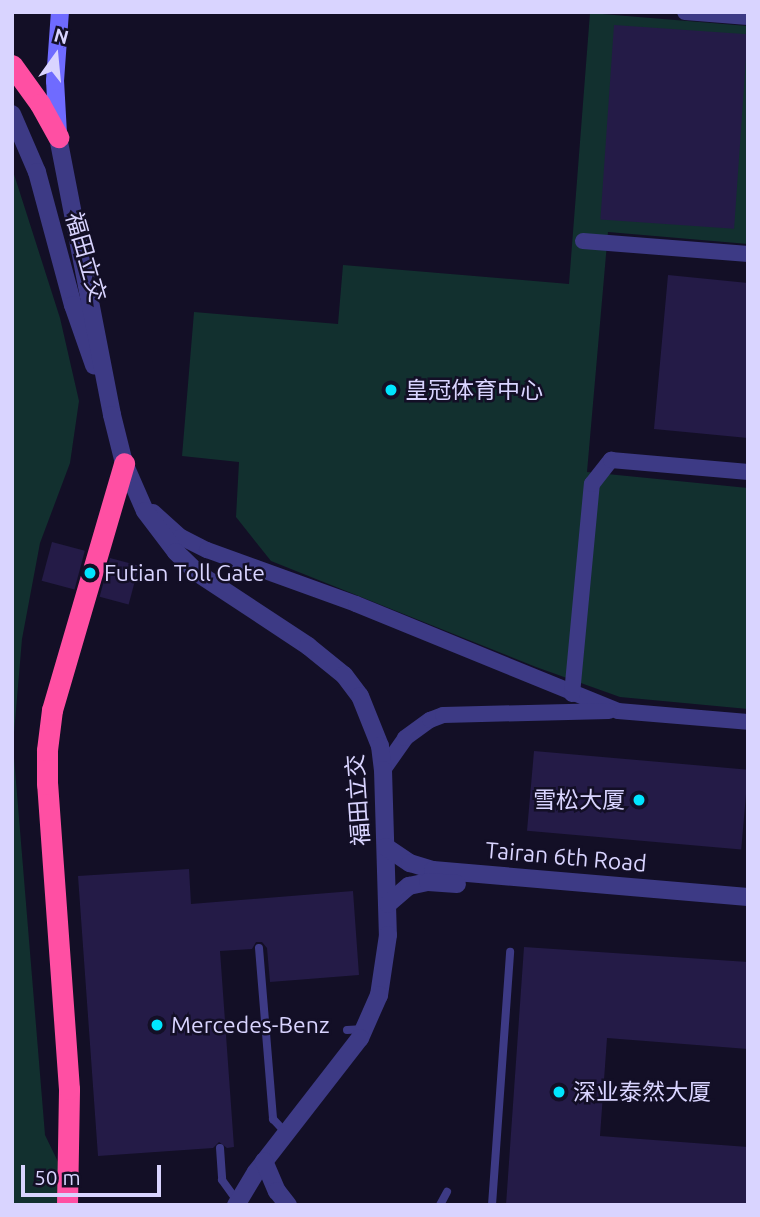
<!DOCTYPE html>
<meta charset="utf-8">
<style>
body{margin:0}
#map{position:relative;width:760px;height:1217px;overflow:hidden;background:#130f26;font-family:Ubuntu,"Noto Sans SC",sans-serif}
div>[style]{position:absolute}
.green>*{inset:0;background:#12302f}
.building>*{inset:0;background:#241b47;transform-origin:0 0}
.service>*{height:8px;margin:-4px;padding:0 4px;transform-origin:4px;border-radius:4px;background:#3d3a85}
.minor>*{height:16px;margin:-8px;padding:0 8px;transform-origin:8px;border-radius:8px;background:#3d3a85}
.tertiary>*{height:18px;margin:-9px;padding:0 9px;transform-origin:9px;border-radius:9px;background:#3d3a85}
.secondary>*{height:18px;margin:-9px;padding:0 9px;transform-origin:9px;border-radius:9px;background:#6f6bff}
.motorway>*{height:21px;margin:-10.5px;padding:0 10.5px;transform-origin:10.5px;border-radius:10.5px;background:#ff4fa3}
.dots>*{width:19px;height:19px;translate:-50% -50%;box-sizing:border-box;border:4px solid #130f26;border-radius:50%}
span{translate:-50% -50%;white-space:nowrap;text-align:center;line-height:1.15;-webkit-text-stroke:5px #130f26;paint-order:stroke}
.street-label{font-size:23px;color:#d9d4ff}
.poi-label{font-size:23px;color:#d9d4ff}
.left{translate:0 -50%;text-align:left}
.right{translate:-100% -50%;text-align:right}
.frame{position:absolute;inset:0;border:14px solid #d9d4ff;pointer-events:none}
.north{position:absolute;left:21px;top:21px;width:70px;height:70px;-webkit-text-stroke:5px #130f26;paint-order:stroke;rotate:15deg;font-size:19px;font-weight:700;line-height:28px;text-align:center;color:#d9d4ff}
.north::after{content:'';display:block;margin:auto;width:24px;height:32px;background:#d9d4ff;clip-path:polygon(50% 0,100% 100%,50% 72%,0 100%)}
.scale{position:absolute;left:21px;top:1165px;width:140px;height:32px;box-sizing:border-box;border:4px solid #d9d4ff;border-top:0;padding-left:9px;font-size:21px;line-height:24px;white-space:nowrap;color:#d9d4ff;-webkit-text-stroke:5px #130f26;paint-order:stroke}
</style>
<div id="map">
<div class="green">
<i style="clip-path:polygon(590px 13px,748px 26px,748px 244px,608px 232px,587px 472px,748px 488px,748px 709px,620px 697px,536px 667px,271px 561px,236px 517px,239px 462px,182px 456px,194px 312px,338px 324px,343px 265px,569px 284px)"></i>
<i style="clip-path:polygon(12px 168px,60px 318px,79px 401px,70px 463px,40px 543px,22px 639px,13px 745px,45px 1135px,79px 1205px,12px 1205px)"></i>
</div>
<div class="building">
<i style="left:614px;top:25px;width:134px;height:195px;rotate:4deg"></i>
<i style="clip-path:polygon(668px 275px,748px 283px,748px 438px,654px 429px)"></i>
<i style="left:52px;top:542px;width:34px;height:40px;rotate:15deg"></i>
<i style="left:110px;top:558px;width:30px;height:40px;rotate:15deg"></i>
<i style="left:534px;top:751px;width:215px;height:80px;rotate:5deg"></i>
<i style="clip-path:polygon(189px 869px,191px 904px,353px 891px,359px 975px,270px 982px,267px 948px,262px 942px,256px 942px,252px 949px,220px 951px,234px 1147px,227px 1148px,219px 1142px,213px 1148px,98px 1156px,78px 876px)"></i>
<i style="clip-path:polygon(524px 947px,748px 962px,748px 1049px,607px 1038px,600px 1136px,748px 1147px,748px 1205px,506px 1205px)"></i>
</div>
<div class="service">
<i style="left:259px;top:948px;width:172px;rotate:85.3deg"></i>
<i style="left:273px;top:1119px;width:19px;rotate:47deg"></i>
<i style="left:347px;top:1030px;width:17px;rotate:-3deg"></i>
<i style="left:220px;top:1148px;width:32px;rotate:86deg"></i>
<i style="left:222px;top:1180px;width:27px;rotate:54deg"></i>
<i style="left:440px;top:1205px;width:15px;rotate:-62deg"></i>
<i style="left:492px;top:1205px;width:254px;rotate:-85.9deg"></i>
</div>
<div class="minor">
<i style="left:685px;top:12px;width:63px;rotate:4.5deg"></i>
<i style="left:583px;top:241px;width:166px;rotate:4.5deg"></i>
<i style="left:153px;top:512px;width:38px;rotate:42deg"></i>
<i style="left:181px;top:537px;width:29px;rotate:27deg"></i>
<i style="left:207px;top:550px;width:158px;rotate:19.9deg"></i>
<i style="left:356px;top:604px;width:283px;rotate:22.2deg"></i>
<i style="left:618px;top:711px;width:130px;rotate:4.8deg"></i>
<i style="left:572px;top:694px;width:211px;rotate:-84.6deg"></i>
<i style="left:592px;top:484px;width:31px;rotate:-52deg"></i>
<i style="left:611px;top:460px;width:138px;rotate:5deg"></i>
<i style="left:383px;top:770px;width:39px;rotate:-55deg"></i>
<i style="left:405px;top:738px;width:31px;rotate:-36deg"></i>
<i style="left:430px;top:720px;width:14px;rotate:-21deg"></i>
<i style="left:443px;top:715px;width:166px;rotate:-1.4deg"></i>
</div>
<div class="tertiary">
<i style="left:12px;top:114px;width:63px;rotate:66.7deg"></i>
<i style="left:37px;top:172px;width:138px;rotate:74.9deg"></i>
<i style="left:73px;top:305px;width:64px;rotate:70.7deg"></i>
<i style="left:58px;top:137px;width:283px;rotate:79deg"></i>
<i style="left:112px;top:415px;width:49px;rotate:76deg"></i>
<i style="left:124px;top:463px;width:52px;rotate:66.4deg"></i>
<i style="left:145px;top:511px;width:51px;rotate:52.9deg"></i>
<i style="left:176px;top:552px;width:32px;rotate:44deg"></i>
<i style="left:199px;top:574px;width:131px;rotate:33.4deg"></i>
<i style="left:308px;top:646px;width:46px;rotate:38.9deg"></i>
<i style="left:344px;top:675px;width:26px;rotate:53deg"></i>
<i style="left:360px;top:696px;width:54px;rotate:68.2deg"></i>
<i style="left:380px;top:746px;width:24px;rotate:83deg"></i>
<i style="left:383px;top:770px;width:165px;rotate:88.3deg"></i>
<i style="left:388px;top:935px;width:61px;rotate:98.5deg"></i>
<i style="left:379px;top:995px;width:47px;rotate:113.8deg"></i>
<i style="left:360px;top:1038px;width:170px;rotate:127.8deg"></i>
<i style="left:256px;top:1172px;width:39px;rotate:121deg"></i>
<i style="left:386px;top:847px;width:29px;rotate:34deg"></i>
<i style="left:410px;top:863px;width:24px;rotate:17deg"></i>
<i style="left:433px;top:870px;width:316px;rotate:4.9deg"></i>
<i style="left:388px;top:904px;width:28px;rotate:-41deg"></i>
<i style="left:409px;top:886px;width:19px;rotate:-12deg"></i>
<i style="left:428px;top:882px;width:29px;rotate:4deg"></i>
<i style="left:264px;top:1161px;width:33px;rotate:67deg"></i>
<i style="left:277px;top:1191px;width:18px;rotate:52deg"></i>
</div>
<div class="secondary">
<i style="left:58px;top:134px;width:53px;rotate:-93.2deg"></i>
<i style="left:55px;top:81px;width:69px;rotate:-85.9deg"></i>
</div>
<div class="motorway">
<i style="left:12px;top:65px;width:48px;rotate:54.3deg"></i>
<i style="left:40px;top:104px;width:38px;rotate:61deg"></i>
<i style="left:67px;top:1205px;width:116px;rotate:-89deg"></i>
<i style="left:69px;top:1089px;width:306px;rotate:-94.1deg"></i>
<i style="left:47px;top:784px;width:34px;rotate:-90deg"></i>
<i style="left:47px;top:750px;width:40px;rotate:-82.9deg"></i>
<i style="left:52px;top:710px;width:257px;rotate:-73.7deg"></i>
</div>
<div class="dots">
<i style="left:391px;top:390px;background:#00e5ff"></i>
<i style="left:90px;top:573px;background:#00e5ff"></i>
<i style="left:639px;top:800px;background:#00e5ff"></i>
<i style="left:157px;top:1025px;background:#00e5ff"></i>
<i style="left:559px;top:1092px;background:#00e5ff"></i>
</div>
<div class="street-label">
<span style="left:86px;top:257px;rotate:74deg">福田立交</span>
<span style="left:358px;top:800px;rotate:-94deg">福田立交</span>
<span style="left:566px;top:857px;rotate:5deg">Tairan 6th Road</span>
</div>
<div class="poi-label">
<span class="left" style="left:405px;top:390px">皇冠体育中心</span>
<span class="left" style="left:104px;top:573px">Futian Toll Gate</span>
<span class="right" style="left:625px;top:800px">雪松大厦</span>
<span class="left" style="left:171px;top:1025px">Mercedes-Benz</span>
<span class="left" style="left:573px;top:1092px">深业泰然大厦</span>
</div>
<div class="frame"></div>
<div class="north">N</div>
<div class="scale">50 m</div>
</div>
